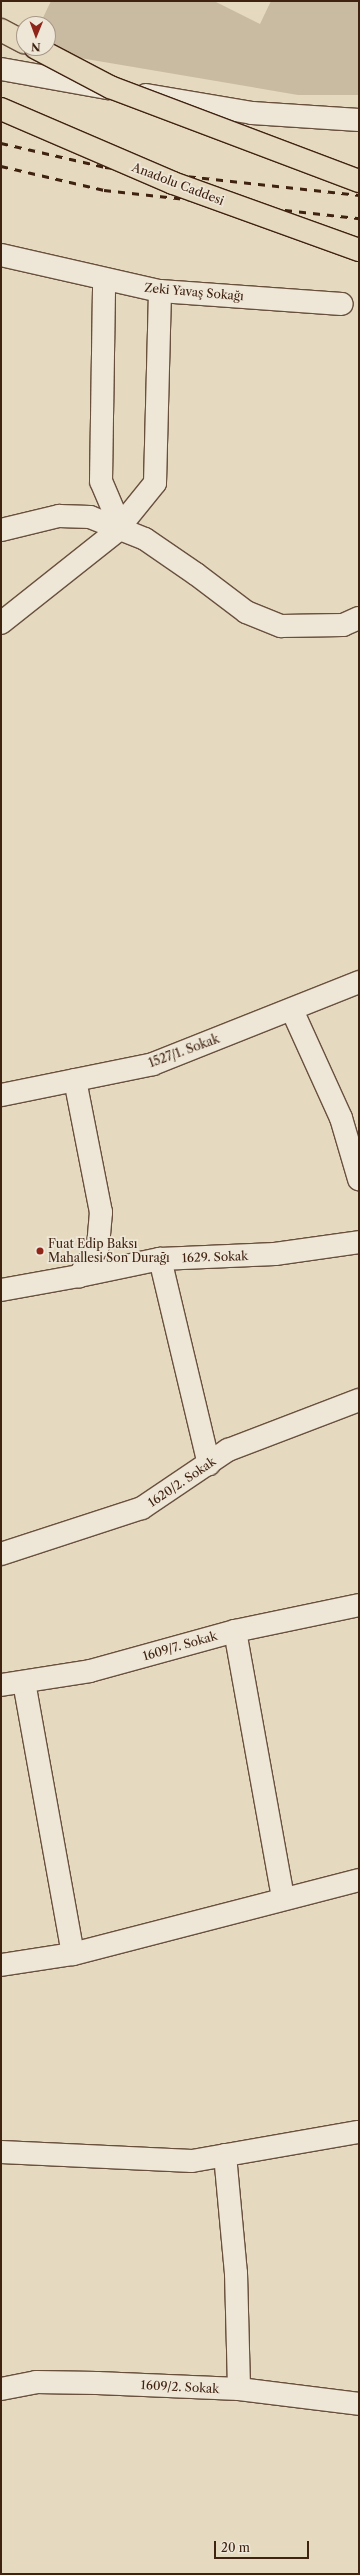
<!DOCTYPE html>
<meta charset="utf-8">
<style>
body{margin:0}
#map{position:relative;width:360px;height:2575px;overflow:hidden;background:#e5d9c0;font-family:"Libre Caslon Text",serif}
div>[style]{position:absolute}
.green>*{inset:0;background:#c9baa2}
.roads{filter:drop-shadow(1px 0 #69503d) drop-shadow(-1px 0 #69503d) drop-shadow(0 1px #69503d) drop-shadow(0 -1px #69503d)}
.street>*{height:22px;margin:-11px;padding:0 11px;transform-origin:11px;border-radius:11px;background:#eee6d6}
.secondary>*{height:22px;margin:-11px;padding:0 11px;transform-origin:11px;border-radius:11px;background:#eee6d6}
.highway>*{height:22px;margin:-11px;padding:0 11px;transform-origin:11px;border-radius:11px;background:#e5d9c0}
.rail>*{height:3px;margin-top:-1.5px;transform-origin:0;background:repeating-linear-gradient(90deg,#402211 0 7px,transparent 0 14px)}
.bridges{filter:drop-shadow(1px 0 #402211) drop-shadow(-1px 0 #402211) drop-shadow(0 1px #402211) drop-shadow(0 -1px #402211)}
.highway-bridge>*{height:22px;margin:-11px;padding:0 11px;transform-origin:11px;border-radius:11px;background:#e5d9c0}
.dots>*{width:11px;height:11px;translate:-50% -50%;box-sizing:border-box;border:2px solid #eee6d6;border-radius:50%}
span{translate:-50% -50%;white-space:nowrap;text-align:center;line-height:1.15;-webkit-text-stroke:3.5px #eee6d6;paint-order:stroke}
.street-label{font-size:12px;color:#402211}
.poi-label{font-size:12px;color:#402211}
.left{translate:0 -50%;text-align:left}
.frame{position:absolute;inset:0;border:2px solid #402211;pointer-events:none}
.north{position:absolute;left:16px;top:16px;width:40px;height:40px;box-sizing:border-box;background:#eee6d6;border:1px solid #a89887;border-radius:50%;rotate:181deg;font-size:11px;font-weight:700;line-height:16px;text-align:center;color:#402211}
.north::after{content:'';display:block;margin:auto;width:14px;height:18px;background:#8f2418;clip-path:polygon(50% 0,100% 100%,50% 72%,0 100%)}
.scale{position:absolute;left:214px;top:2541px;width:95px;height:18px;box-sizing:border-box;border:2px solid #402211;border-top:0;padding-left:5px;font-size:12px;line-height:14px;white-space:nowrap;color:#402211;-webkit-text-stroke:3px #eee6d6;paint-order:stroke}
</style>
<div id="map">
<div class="green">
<i style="clip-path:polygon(51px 1px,214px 1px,260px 24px,271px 1px,359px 1px,359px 95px,298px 95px,27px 49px,48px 48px,48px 24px,40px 24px)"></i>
</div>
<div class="roads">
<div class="street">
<i style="left:121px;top:525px;width:54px;rotate:-51deg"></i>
<i style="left:155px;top:483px;width:192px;rotate:-88.5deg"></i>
<i style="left:1px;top:623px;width:153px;rotate:-38.4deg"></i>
<i style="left:121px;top:528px;width:51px;rotate:-113.1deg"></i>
<i style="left:101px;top:481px;width:201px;rotate:-89.1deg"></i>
<i style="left:292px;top:1010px;width:119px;rotate:65.6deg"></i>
<i style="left:341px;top:1118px;width:64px;rotate:73.6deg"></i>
<i style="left:75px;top:1080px;width:135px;rotate:78.9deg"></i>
<i style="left:101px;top:1212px;width:34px;rotate:95deg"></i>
<i style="left:98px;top:1246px;width:36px;rotate:122deg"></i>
<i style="left:1px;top:1095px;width:155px;rotate:-11.5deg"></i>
<i style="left:153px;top:1064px;width:222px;rotate:-21.7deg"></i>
<i style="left:160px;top:1259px;width:211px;rotate:76.6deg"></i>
<i style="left:79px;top:1276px;width:83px;rotate:-11.9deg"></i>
<i style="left:160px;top:1259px;width:115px;rotate:-2.5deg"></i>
<i style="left:275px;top:1254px;width:85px;rotate:-8.1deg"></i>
<i style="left:235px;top:1631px;width:272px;rotate:79.8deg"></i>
<i style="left:24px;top:1682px;width:276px;rotate:79.8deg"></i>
<i style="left:1px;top:1685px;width:90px;rotate:-8.9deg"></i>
<i style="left:90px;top:1671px;width:150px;rotate:-15.4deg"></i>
<i style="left:235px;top:1631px;width:127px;rotate:-11.8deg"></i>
<i style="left:1px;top:2152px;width:191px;rotate:2.7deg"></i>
<i style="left:192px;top:2161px;width:169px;rotate:-9.9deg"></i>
<i style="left:225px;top:2155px;width:119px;rotate:84.7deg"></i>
<i style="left:236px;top:2273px;width:116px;rotate:88.5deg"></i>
<i style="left:1px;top:2389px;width:36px;rotate:-11deg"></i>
<i style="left:36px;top:2382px;width:61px;rotate:0.9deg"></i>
<i style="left:97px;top:2383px;width:142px;rotate:2.4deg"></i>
<i style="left:239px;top:2389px;width:121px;rotate:7.1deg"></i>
</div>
<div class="secondary">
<i style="left:1px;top:69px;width:109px;rotate:10.1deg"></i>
<i style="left:146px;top:95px;width:108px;rotate:9.6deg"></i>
<i style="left:252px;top:113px;width:107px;rotate:3.7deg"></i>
<i style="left:1px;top:255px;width:163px;rotate:12.8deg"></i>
<i style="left:160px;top:291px;width:182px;rotate:4.1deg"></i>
<i style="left:1px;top:530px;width:60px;rotate:-13.6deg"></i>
<i style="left:59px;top:516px;width:31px;rotate:2deg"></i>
<i style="left:90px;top:517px;width:59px;rotate:21.8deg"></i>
<i style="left:145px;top:539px;width:62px;rotate:34.5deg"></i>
<i style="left:196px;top:574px;width:63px;rotate:37.2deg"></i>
<i style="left:246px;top:612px;width:38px;rotate:22deg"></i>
<i style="left:281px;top:626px;width:62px;rotate:-0.9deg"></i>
<i style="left:343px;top:625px;width:17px;rotate:-24deg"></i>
<i style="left:1px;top:1290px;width:79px;rotate:-10.2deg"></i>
<i style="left:1px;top:1554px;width:148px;rotate:-18.1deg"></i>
<i style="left:142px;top:1508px;width:104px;rotate:-34deg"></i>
<i style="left:228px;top:1450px;width:140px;rotate:-20.9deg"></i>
<i style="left:1px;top:1965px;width:73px;rotate:-8.7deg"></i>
<i style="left:73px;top:1954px;width:295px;rotate:-14.5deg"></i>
</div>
<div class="highway">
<i style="left:1px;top:30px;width:26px;rotate:28deg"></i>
</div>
</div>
<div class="rail">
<i style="left:1px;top:143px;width:107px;rotate:13deg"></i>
<i style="left:105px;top:167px;width:256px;rotate:6.3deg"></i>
<i style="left:1px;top:166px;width:106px;rotate:13.1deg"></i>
<i style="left:104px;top:190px;width:257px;rotate:6.3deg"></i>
</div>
<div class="bridges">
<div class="highway-bridge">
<i style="left:36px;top:48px;width:84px;rotate:27.8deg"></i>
<i style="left:110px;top:87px;width:266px;rotate:20.7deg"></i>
<i style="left:1px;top:109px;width:187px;rotate:23.3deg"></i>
<i style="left:173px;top:183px;width:198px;rotate:19.8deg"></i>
</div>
</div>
<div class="dots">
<i style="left:40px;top:1251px;background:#8f2418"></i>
</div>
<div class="street-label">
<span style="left:178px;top:184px;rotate:21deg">Anadolu Caddesi</span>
<span style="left:194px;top:292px;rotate:5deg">Zeki Yavaş Sokağı</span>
<span style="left:184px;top:1051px;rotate:-20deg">1527/1. Sokak</span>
<span style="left:215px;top:1257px;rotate:-2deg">1629. Sokak</span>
<span style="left:182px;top:1482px;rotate:-34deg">1620/2. Sokak</span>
<span style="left:180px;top:1646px;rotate:-16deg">1609/7. Sokak</span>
<span style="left:180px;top:2387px;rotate:3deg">1609/2. Sokak</span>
</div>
<div class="poi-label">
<span class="left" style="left:48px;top:1251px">Fuat Edip Baksı<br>Mahallesi Son Durağı</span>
</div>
<div class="frame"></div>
<div class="north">N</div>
<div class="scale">20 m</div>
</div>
